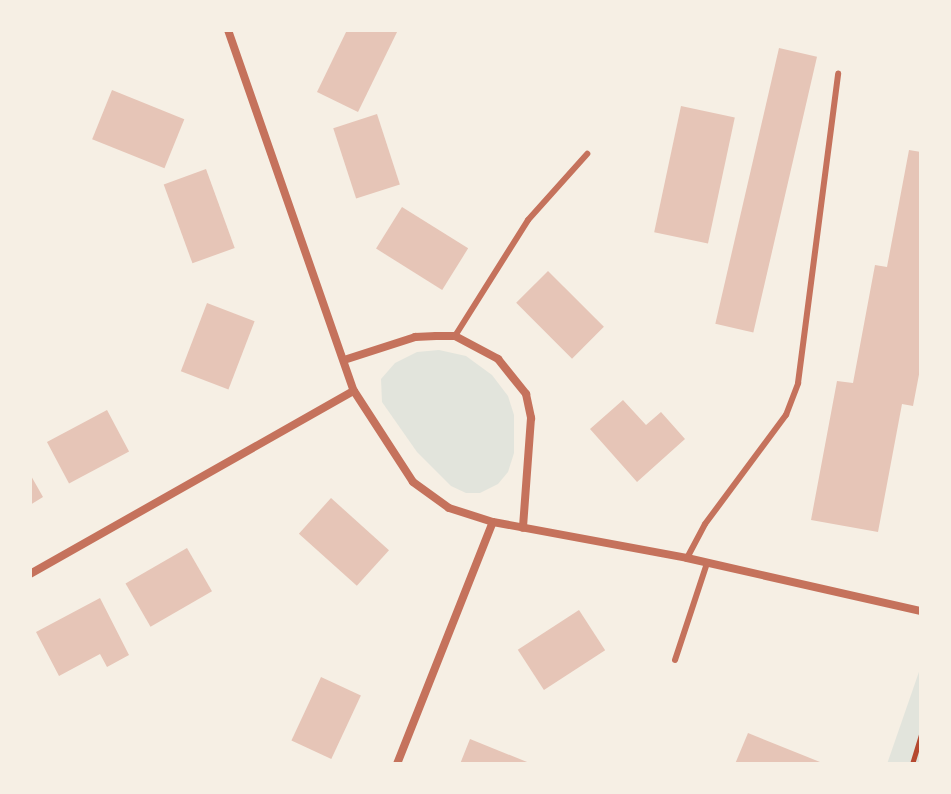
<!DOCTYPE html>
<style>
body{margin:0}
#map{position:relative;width:951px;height:794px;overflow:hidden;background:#f6efe4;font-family:Jost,sans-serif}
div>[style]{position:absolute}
.green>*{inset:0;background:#e2e4dc}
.building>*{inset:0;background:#e6c5b7;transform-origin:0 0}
.path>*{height:5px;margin:-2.5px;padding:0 2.5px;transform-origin:2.5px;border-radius:2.5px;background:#b5482f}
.service>*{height:6px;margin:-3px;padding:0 3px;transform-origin:3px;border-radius:3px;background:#c5725c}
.minor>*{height:8px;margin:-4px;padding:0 4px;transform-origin:4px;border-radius:4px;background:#c5725c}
span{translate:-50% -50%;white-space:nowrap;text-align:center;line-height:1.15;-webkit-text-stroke:6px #f6efe4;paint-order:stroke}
.frame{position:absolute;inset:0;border:32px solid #f6efe4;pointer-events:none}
</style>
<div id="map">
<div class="green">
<i style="clip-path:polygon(439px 350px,466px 356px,492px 375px,508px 396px,514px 415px,514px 453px,508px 472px,498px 484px,480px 493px,466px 493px,451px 486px,417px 452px,382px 402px,381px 379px,395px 363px,417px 352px)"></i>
<i style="clip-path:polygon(921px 666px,921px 764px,887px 764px)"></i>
</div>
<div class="building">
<i style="clip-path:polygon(347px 30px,398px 30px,358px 112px,317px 92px)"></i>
<i style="left:779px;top:48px;width:39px;height:283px;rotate:13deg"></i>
<i style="left:112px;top:90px;width:78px;height:53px;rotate:22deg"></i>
<i style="left:681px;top:106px;width:55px;height:129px;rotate:12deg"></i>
<i style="left:377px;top:114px;width:74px;height:46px;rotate:72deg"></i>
<i style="clip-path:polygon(909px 150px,921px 152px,921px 364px,913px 406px,902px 404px,878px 532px,811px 520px,837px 381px,853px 383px,875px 265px,887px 267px)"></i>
<i style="left:206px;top:169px;width:84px;height:45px;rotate:70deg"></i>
<i style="left:402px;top:207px;width:78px;height:49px;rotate:32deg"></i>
<i style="left:548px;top:271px;width:79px;height:45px;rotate:45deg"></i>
<i style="left:207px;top:303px;width:51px;height:73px;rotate:21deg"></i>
<i style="clip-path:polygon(623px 400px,646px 425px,661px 412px,685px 439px,637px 482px,590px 429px)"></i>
<i style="left:107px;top:410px;width:47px;height:68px;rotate:62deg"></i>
<i style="clip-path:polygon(30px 474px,43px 497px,30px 505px)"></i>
<i style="left:331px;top:498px;width:78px;height:48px;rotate:42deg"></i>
<i style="left:187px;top:548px;width:50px;height:71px;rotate:60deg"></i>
<i style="clip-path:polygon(100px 598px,129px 655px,107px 667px,100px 654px,59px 676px,36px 632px)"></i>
<i style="left:579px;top:610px;width:48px;height:73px;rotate:57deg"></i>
<i style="left:321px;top:677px;width:44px;height:70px;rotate:25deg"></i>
<i style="clip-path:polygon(748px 733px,825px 764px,735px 764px)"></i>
<i style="clip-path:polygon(470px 739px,532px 764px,460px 764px)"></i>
</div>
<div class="path">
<i style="left:912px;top:764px;width:31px;rotate:-73deg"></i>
</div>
<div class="service">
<i style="left:455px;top:336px;width:137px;rotate:-57.8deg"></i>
<i style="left:528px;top:220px;width:89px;rotate:-48.2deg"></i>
<i style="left:687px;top:558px;width:38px;rotate:-62deg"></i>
<i style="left:705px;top:524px;width:136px;rotate:-53.4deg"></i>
<i style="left:786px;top:415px;width:34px;rotate:-69deg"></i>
<i style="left:798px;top:383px;width:312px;rotate:-82.6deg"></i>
<i style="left:675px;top:660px;width:102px;rotate:-71.7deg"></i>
</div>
<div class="minor">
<i style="left:228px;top:30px;width:382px;rotate:70.8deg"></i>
<i style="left:354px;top:391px;width:108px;rotate:57deg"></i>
<i style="left:413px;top:482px;width:44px;rotate:35.8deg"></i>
<i style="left:449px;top:508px;width:46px;rotate:17.7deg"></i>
<i style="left:493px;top:522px;width:197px;rotate:10.5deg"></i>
<i style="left:687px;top:558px;width:240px;rotate:12.8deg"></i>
<i style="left:344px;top:360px;width:75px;rotate:-17.9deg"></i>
<i style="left:415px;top:337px;width:21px;rotate:-3deg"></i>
<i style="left:436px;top:336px;width:19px"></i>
<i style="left:455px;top:336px;width:49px;rotate:28.1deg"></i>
<i style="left:498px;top:359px;width:45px;rotate:51.3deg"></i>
<i style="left:526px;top:394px;width:25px;rotate:78deg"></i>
<i style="left:531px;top:418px;width:110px;rotate:94.2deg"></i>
<i style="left:30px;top:574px;width:372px;rotate:-29.5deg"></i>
<i style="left:397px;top:764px;width:260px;rotate:-68.4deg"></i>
</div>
<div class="frame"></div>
</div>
